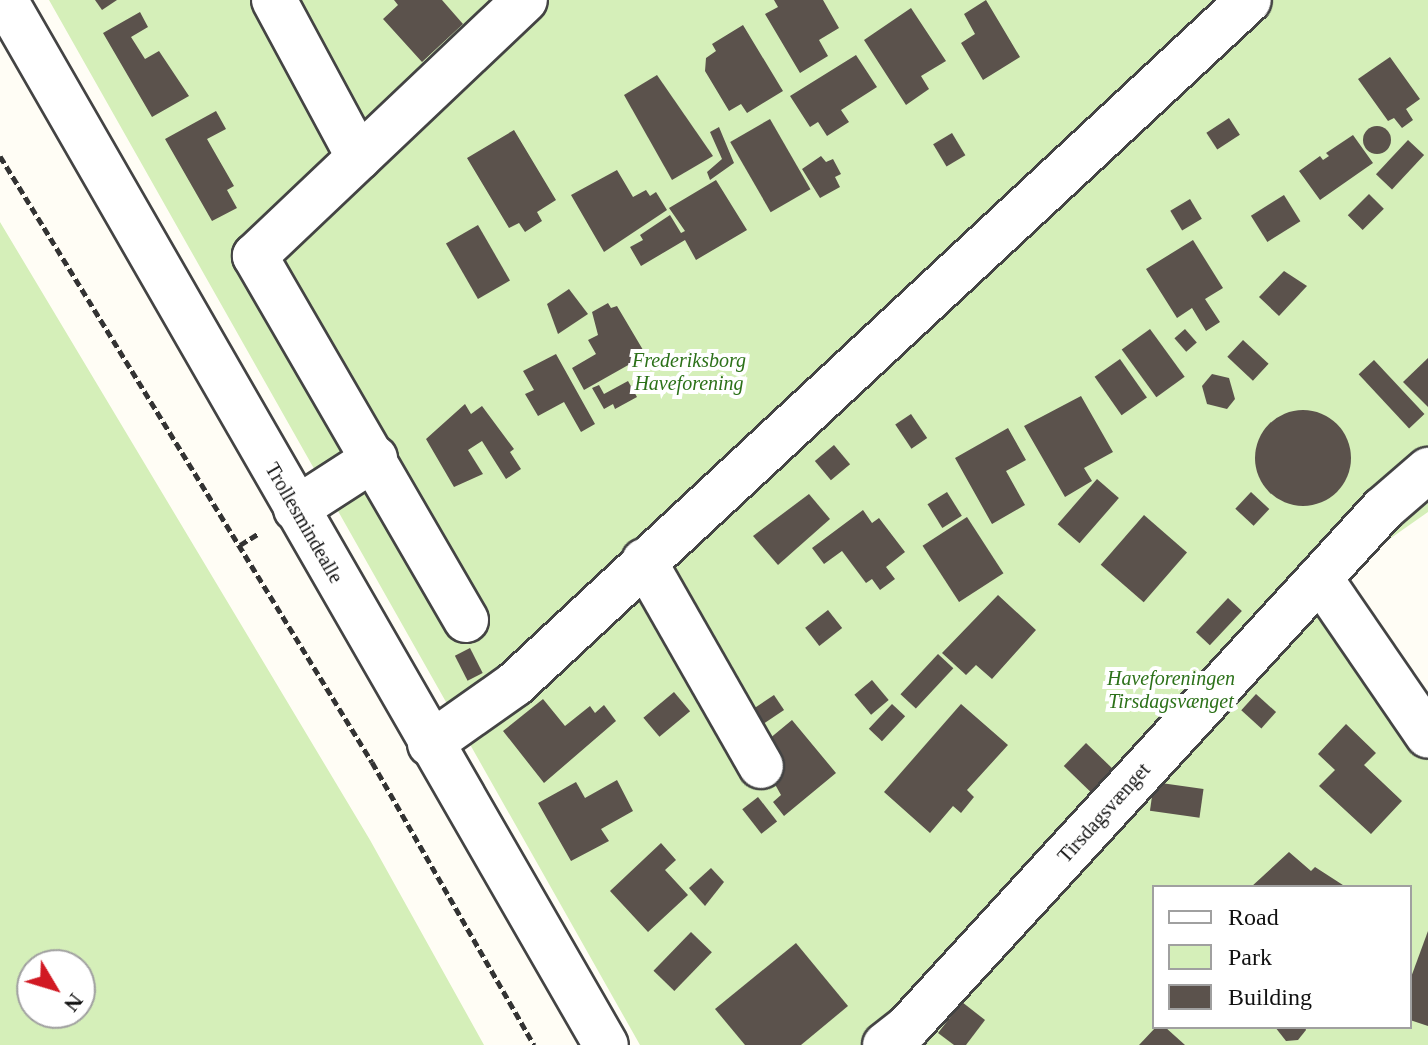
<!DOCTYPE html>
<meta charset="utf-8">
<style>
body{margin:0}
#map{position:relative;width:1428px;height:1045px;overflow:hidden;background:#fffdf5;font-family:Georgia,serif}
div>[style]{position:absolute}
.green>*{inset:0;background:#d5efb9}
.building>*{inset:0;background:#5b524c;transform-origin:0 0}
.round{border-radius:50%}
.path>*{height:5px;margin-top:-2.5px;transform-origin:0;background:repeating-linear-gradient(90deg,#333 0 8px,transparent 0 12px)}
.roads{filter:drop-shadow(2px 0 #444) drop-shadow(-2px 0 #444) drop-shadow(0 2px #444) drop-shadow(0 -2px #444)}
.minor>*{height:44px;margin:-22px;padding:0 22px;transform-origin:22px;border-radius:22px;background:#fff}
span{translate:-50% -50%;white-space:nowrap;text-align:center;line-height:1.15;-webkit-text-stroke:8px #fff;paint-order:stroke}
.park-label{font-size:20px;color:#2c7119;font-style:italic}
.street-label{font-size:20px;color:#111}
.legend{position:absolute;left:1152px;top:885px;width:260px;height:144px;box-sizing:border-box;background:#fff;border:2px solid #a0a0a0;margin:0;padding:10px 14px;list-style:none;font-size:24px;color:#111}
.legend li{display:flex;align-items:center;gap:16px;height:40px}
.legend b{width:40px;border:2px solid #a0a0a0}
.north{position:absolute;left:16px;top:949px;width:80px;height:80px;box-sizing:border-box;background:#fff;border:2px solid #a0a0a0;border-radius:50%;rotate:128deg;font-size:22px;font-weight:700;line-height:32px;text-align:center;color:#111}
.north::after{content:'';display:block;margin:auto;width:28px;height:36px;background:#d11923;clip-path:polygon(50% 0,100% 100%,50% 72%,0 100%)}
</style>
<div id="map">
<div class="green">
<i style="clip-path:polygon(evenodd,49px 0,1428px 0,1428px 512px,1334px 578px,1428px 746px,1428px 1045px,640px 1045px,49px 0,1154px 887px,1410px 887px,1410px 1027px,1154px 1027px,1154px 887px)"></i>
<i style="clip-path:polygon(evenodd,0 222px,370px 840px,484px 1045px,0 1045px,0 222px,80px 965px,80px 1013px,32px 1013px,32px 965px,80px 965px)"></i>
</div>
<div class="building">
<i style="clip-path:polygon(95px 0,117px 0,102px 10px)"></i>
<i style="clip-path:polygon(394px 0,442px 0,463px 24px,422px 62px,383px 19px,398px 5px)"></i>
<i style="clip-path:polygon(774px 0,823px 0,839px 28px,819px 40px,828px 56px,800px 73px,765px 14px,778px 7px)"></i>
<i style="clip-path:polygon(986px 0,1020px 57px,983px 80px,961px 43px,975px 34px,964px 14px)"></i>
<i style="clip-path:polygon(911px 8px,946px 61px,921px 76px,929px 89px,906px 105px,864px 40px)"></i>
<i style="clip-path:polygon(140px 12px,148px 27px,131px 37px,145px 59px,159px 51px,189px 96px,152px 117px,103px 33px)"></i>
<i style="clip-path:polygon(743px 25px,783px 91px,747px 113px,741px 104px,729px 111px,705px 71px,706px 58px,716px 51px,712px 44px)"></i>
<i style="clip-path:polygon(856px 55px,877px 87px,841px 110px,849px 122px,827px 136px,818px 122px,810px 127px,790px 96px)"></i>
<i style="clip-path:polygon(1390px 57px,1420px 99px,1406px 109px,1413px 120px,1402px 128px,1394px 118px,1388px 121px,1358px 79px)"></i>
<i style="clip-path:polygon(657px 75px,713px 156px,672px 180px,624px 95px)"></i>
<i style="clip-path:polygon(216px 111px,226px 129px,207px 139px,234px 186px,227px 190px,237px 208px,212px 221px,165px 139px)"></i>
<i style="left:1229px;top:118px;width:20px;height:27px;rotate:57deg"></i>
<i style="left:770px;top:119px;width:81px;height:46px;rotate:60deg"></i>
<i class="round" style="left:1363px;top:126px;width:28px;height:28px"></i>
<i style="clip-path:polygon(719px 127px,734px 163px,710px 180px,707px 172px,722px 159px,710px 132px)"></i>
<i style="clip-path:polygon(514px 130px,556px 200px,537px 212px,542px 221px,525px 232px,519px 223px,509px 228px,467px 158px)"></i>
<i style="left:952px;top:133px;width:26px;height:22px;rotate:59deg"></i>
<i style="clip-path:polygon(1353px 135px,1373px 163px,1320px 200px,1299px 171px,1320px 156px,1323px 160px,1329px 156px,1326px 153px)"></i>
<i style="left:1408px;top:140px;width:22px;height:47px;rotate:43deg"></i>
<i style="clip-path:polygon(821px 156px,826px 162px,833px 159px,841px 174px,835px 177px,840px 187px,820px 198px,802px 169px)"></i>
<i style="clip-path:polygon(617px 170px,633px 197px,646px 190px,650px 196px,656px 192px,667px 210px,604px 252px,571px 195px)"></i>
<i style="clip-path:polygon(716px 180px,747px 230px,696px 260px,685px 240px,641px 266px,630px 247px,643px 240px,640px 235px,670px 215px,681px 233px,685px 231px,669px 208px)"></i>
<i style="left:1369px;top:194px;width:21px;height:30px;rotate:45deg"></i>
<i style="left:1284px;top:195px;width:31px;height:39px;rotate:58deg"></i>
<i style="left:1190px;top:199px;width:23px;height:23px;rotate:59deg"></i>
<i style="left:478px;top:225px;width:64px;height:37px;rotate:60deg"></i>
<i style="clip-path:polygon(1193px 240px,1223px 288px,1205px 299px,1220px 322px,1206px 331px,1192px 308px,1177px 318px,1146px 269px)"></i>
<i style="clip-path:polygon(1284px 271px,1307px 286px,1279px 316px,1259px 297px)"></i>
<i style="clip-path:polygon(569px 289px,588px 314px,558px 334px,547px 304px)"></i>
<i style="clip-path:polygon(608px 303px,611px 308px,617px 306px,646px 355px,584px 390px,572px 368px,596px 354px,588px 340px,598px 335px,592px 312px)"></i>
<i style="left:1150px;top:329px;width:59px;height:35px;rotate:54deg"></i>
<i style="left:1185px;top:329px;width:18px;height:14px;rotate:49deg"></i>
<i style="left:1243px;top:340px;width:35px;height:23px;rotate:43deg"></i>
<i style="clip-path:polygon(556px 354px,595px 424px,581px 432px,564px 402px,538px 416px,525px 394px,534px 390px,523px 371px)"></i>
<i style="clip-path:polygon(1428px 358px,1428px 407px,1403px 382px)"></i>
<i style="left:1120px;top:359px;width:47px;height:31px;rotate:55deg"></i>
<i style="left:1374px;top:360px;width:74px;height:21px;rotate:47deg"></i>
<i style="clip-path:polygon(1212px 374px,1229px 378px,1235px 399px,1227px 409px,1207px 404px,1202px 386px)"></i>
<i style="clip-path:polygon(628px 381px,637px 397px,615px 409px,613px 404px,604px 409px,592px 388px,599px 385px,604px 394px)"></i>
<i style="clip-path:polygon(1081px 396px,1113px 452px,1084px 468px,1092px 481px,1065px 497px,1024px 426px)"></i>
<i style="clip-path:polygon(465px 404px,471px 414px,482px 406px,514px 449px,510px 452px,521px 469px,506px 479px,482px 441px,468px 450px,483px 474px,454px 487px,426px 439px)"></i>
<i class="round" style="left:1255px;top:410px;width:96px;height:96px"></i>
<i style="left:911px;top:414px;width:29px;height:19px;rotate:56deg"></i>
<i style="clip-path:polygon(1008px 428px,1026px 460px,1006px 471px,1025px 505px,992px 524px,955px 458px)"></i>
<i style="left:834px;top:445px;width:25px;height:25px;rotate:50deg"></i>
<i style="left:1097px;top:479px;width:29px;height:60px;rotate:41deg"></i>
<i style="left:947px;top:492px;width:28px;height:23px;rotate:58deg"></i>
<i style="left:1251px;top:492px;width:25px;height:23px;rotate:43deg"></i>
<i style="clip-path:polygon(809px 494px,830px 519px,778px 565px,753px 536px)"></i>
<i style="clip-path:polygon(863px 510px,872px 523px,879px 518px,905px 552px,886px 567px,895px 579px,880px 590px,872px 579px,866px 583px,842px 551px,824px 564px,812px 548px)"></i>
<i style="left:1144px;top:515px;width:57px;height:66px;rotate:41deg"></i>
<i style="left:967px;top:517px;width:67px;height:53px;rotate:57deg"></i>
<i style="clip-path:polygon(998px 595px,1036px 630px,992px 679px,976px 665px,966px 675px,942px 653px)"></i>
<i style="left:1228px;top:598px;width:19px;height:47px;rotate:43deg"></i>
<i style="left:828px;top:610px;width:23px;height:29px;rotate:52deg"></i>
<i style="left:470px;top:648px;width:28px;height:17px;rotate:63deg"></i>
<i style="left:938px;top:654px;width:21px;height:55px;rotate:43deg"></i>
<i style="left:872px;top:680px;width:26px;height:23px;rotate:50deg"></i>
<i style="left:674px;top:692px;width:25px;height:40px;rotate:50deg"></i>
<i style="left:1256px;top:694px;width:27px;height:22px;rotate:42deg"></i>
<i style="left:774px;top:695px;width:18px;height:31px;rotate:56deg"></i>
<i style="clip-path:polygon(543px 699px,565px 726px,590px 706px,595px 713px,604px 705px,616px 721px,544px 783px,503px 731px)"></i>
<i style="left:892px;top:704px;width:18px;height:34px;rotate:43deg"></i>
<i style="clip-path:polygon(961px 704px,1008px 745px,967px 790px,974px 797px,961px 813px,953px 806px,930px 833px,884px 792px)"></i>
<i style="clip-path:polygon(792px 720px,836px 773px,784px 816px,773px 802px,781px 795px,768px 772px,763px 744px)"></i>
<i style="clip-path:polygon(1346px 724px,1376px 753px,1364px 765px,1402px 801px,1371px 834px,1319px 786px,1335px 770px,1318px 754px)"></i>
<i style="left:1086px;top:743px;width:46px;height:32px;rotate:44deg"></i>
<i style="clip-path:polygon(617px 780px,633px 811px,601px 829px,609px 841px,571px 861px,538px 803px,576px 782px,585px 798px)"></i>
<i style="left:1154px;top:782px;width:50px;height:29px;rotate:8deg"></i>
<i style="left:758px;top:797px;width:31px;height:20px;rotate:52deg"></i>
<i style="clip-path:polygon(661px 843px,676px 860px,665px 870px,688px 895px,648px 932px,610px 891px)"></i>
<i style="clip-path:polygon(1289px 852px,1311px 871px,1315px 867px,1346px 887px,1251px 887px)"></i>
<i style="clip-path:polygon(711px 868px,724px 882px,705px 906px,689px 888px)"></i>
<i style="clip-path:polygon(1428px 931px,1428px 1026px,1410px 1020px,1410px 980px)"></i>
<i style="left:691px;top:932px;width:29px;height:54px;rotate:44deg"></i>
<i style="clip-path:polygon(796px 943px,848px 1006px,801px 1045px,745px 1045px,715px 1009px)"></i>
<i style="clip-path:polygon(962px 1002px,985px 1020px,966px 1045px,954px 1045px,938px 1033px)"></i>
<i style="clip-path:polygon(1156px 1027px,1165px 1027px,1185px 1045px,1139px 1045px)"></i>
<i style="clip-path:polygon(1275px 1027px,1305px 1027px,1306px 1030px,1298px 1040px,1286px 1041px)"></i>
</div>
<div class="path">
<i style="left:0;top:156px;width:711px;rotate:58.46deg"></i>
<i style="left:372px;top:762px;width:326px;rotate:60.2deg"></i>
<i style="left:240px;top:545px;width:22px;rotate:-32deg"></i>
</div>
<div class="roads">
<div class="minor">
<i style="left:5px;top:0;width:1205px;rotate:60.1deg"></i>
<i style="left:274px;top:0;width:179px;rotate:61.7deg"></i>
<i style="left:296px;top:509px;width:94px;rotate:-32.8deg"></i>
<i style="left:644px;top:561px;width:236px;rotate:60.3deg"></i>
<i style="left:1320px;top:578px;width:191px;rotate:55.6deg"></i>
<i style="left:466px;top:620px;width:421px;rotate:-120.1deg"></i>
<i style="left:255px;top:256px;width:372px;rotate:-43.5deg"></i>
<i style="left:430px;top:744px;width:104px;rotate:-35.2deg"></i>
<i style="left:515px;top:684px;width:1003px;rotate:-42.98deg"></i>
<i style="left:885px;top:1045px;width:29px;rotate:-38deg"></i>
<i style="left:908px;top:1027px;width:703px;rotate:-47.48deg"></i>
<i style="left:1383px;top:509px;width:60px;rotate:-40.9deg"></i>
</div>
</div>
<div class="park-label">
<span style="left:689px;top:372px">Frederiksborg<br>Haveforening</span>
<span style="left:1171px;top:690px">Haveforeningen<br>Tirsdagsvænget</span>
</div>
<div class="street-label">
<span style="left:304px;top:523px;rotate:60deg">Trollesmindealle</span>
<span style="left:1104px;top:813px;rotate:-48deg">Tirsdagsvænget</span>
</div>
<ul class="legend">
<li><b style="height:10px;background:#fff"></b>Road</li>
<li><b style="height:22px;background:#d5efb9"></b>Park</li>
<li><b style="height:22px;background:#5b524c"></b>Building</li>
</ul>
<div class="north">N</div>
</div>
